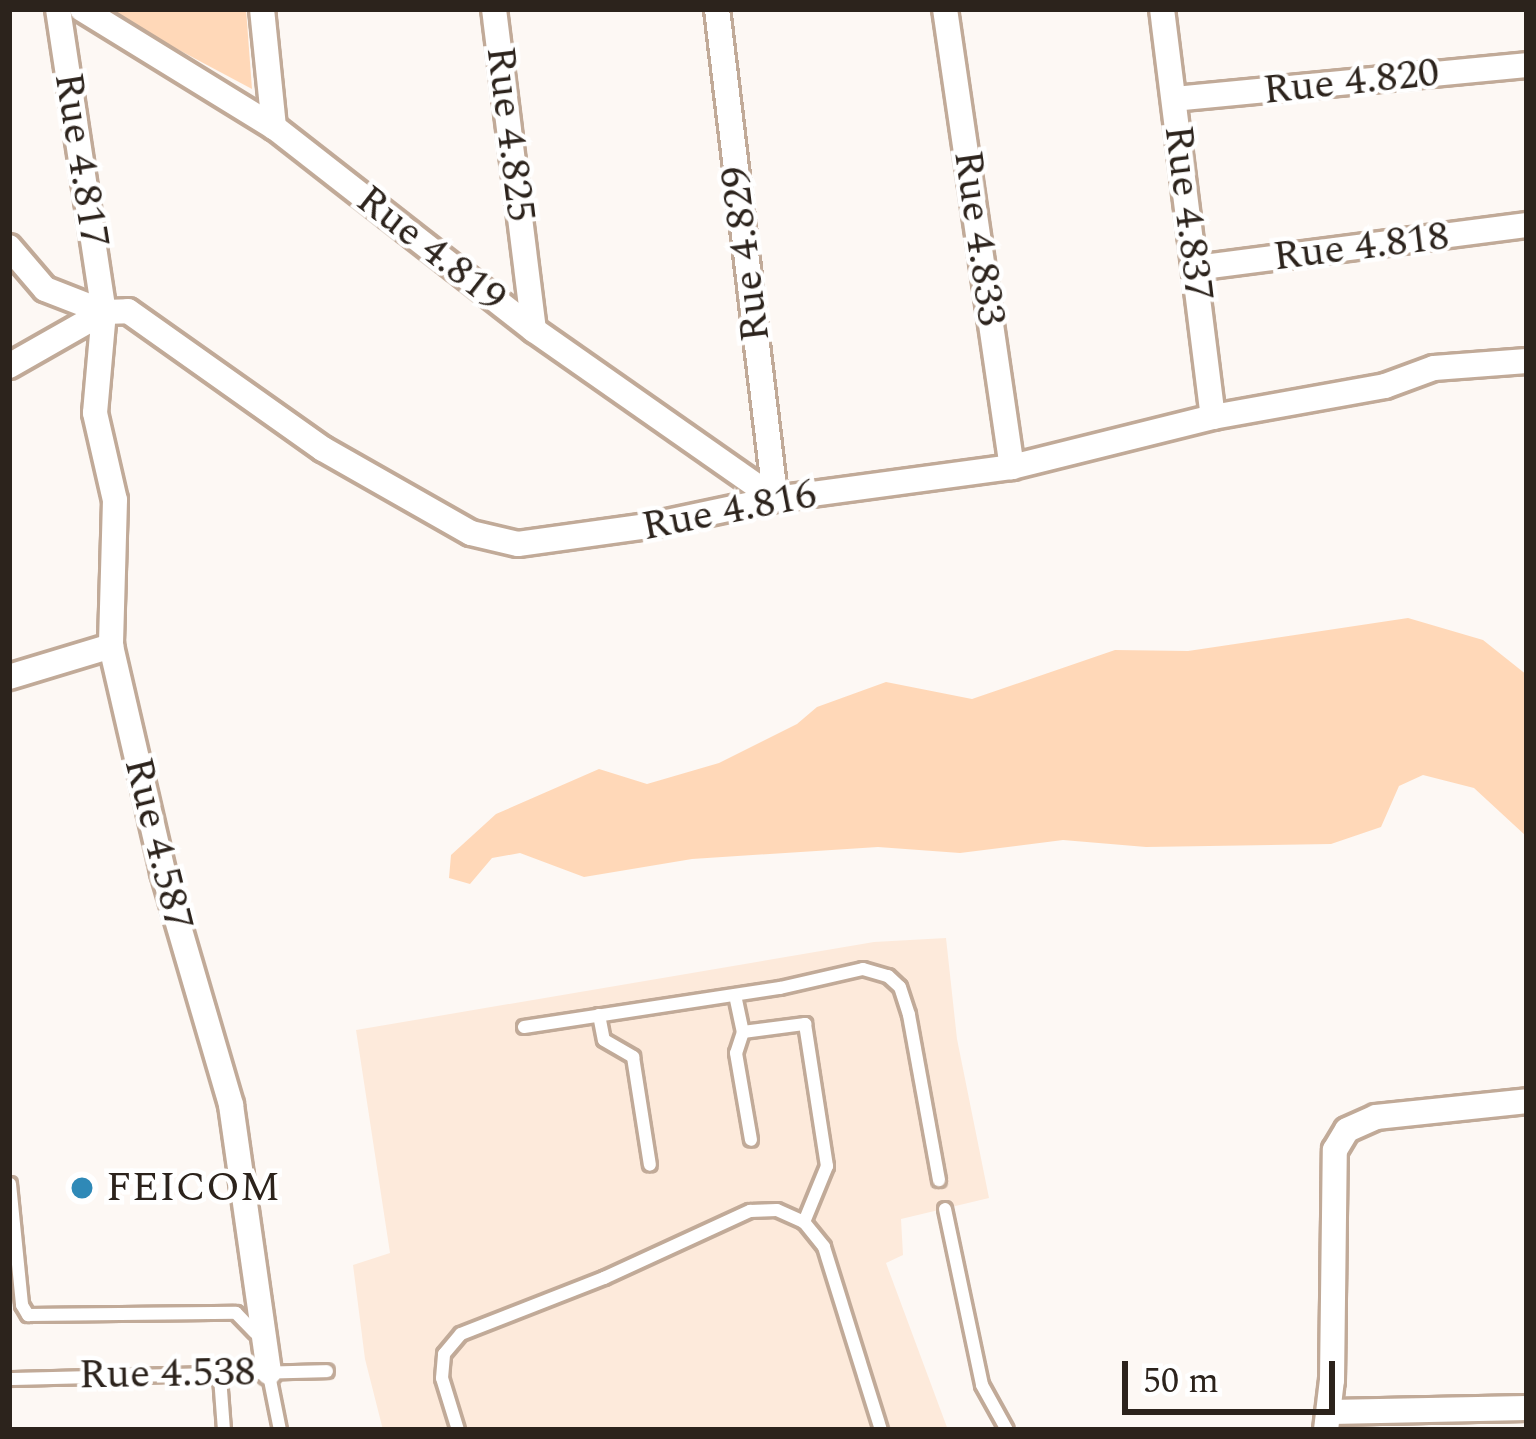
<!DOCTYPE html>
<style>
body{margin:0}
#map{position:relative;width:1536px;height:1439px;overflow:hidden;background:#fdf8f4;font-family:Spectral,serif}
div>[style]{position:absolute}
.built>*{inset:0;background:#fdeadb}
.green>*{inset:0;background:#ffd8b8}
.roads{filter:drop-shadow(3px 0 #c1aa98) drop-shadow(-3px 0 #c1aa98) drop-shadow(0 3px #c1aa98) drop-shadow(0 -3px #c1aa98)}
.lane>*{height:12px;margin:-6px;padding:0 6px;transform-origin:6px;border-radius:6px;background:#fff}
.street>*{height:24px;margin:-12px;padding:0 12px;transform-origin:12px;border-radius:12px;background:#fff}
.dots>*{width:33px;height:33px;translate:-50% -50%;box-sizing:border-box;border:6px solid #fff;border-radius:50%}
span{translate:-50% -50%;white-space:nowrap;text-align:center;line-height:1.15;-webkit-text-stroke:9px #fff;paint-order:stroke}
.street-label{font-size:42px;color:#2c231c}
.poi-label{font-size:42px;color:#2c231c}
.left{translate:0 -50%;text-align:left}
.frame{position:absolute;inset:0;border:12px solid #2c231c;pointer-events:none}
.scale{position:absolute;left:1122px;top:1361px;width:213px;height:54px;box-sizing:border-box;border:6px solid #2c231c;border-top:0;padding-left:15px;font-size:36px;line-height:42px;white-space:nowrap;color:#2c231c;-webkit-text-stroke:9px #fff;paint-order:stroke}
</style>
<div id="map">
<div class="built">
<i style="clip-path:polygon(946px 938px,957px 1039px,989px 1198px,901px 1219px,903px 1255px,886px 1263px,948px 1430px,383px 1430px,365px 1359px,353px 1265px,390px 1253px,356px 1030px,874px 942px)"></i>
</div>
<div class="green">
<i style="clip-path:polygon(102px 9px,246px 9px,252px 89px)"></i>
<i style="clip-path:polygon(1408px 618px,1483px 640px,1527px 675px,1527px 837px,1474px 788px,1423px 775px,1399px 786px,1381px 827px,1331px 844px,1146px 847px,1063px 840px,960px 853px,878px 847px,692px 859px,584px 877px,520px 853px,492px 858px,470px 884px,449px 878px,451px 855px,496px 814px,599px 769px,647px 784px,719px 763px,797px 724px,817px 707px,886px 682px,972px 699px,1115px 650px,1188px 651px)"></i>
</div>
<div class="roads">
<div class="lane">
<i style="left:735px;top:995px;width:38px;rotate:78deg"></i>
<i style="left:743px;top:1032px;width:22px;rotate:108deg"></i>
<i style="left:736px;top:1053px;width:88px;rotate:80.2deg"></i>
<i style="left:599px;top:1015px;width:25px;rotate:79deg"></i>
<i style="left:604px;top:1040px;width:34px;rotate:30deg"></i>
<i style="left:633px;top:1057px;width:109px;rotate:81.1deg"></i>
<i style="left:524px;top:1027px;width:259px;rotate:-8.7deg"></i>
<i style="left:780px;top:988px;width:85px;rotate:-12.9deg"></i>
<i style="left:863px;top:969px;width:26px;rotate:16deg"></i>
<i style="left:888px;top:976px;width:16px;rotate:43deg"></i>
<i style="left:900px;top:987px;width:29px;rotate:72deg"></i>
<i style="left:909px;top:1015px;width:168px;rotate:79.7deg"></i>
<i style="left:743px;top:1032px;width:63px;rotate:-7.4deg"></i>
<i style="left:805px;top:1024px;width:144px;rotate:81.2deg"></i>
<i style="left:827px;top:1166px;width:61px;rotate:112.3deg"></i>
<i style="left:10px;top:1184px;width:122px;rotate:84.3deg"></i>
<i style="left:22px;top:1305px;width:12px;rotate:59deg"></i>
<i style="left:28px;top:1315px;width:208px;rotate:-0.6deg"></i>
<i style="left:236px;top:1313px;width:28px;rotate:46deg"></i>
<i style="left:945px;top:1209px;width:180px;rotate:78.1deg"></i>
<i style="left:982px;top:1385px;width:51px;rotate:60.9deg"></i>
<i style="left:268px;top:1370px;width:61px;rotate:78.7deg"></i>
<i style="left:220px;top:1377px;width:53px;rotate:85.7deg"></i>
<i style="left:9px;top:1379px;width:318px;rotate:-1.4deg"></i>
<i style="left:458px;top:1430px;width:54px;rotate:-107.1deg"></i>
<i style="left:442px;top:1378px;width:24px;rotate:-85deg"></i>
<i style="left:444px;top:1354px;width:26px;rotate:-50deg"></i>
<i style="left:461px;top:1334px;width:154px;rotate:-21.4deg"></i>
<i style="left:604px;top:1278px;width:161px;rotate:-24.7deg"></i>
<i style="left:750px;top:1211px;width:27px;rotate:-2deg"></i>
<i style="left:777px;top:1210px;width:30px;rotate:24deg"></i>
<i style="left:804px;top:1222px;width:32px;rotate:51deg"></i>
<i style="left:824px;top:1247px;width:192px;rotate:72.7deg"></i>
</div>
<div class="street">
<i style="left:58px;top:9px;width:306px;rotate:81.4deg"></i>
<i style="left:104px;top:312px;width:101px;rotate:95.1deg"></i>
<i style="left:95px;top:413px;width:89px;rotate:77.1deg"></i>
<i style="left:115px;top:500px;width:146px;rotate:91.6deg"></i>
<i style="left:111px;top:646px;width:232px;rotate:77deg"></i>
<i style="left:163px;top:872px;width:243px;rotate:73.7deg"></i>
<i style="left:231px;top:1105px;width:270px;rotate:81.9deg"></i>
<i style="left:82px;top:9px;width:225px;rotate:31.6deg"></i>
<i style="left:274px;top:127px;width:330px;rotate:38deg"></i>
<i style="left:534px;top:330px;width:294px;rotate:35deg"></i>
<i style="left:262px;top:9px;width:119px;rotate:84.2deg"></i>
<i style="left:494px;top:9px;width:323px;rotate:82.9deg"></i>
<i style="left:717px;top:9px;width:493px;rotate:83.2deg"></i>
<i style="left:945px;top:9px;width:463px;rotate:81.7deg"></i>
<i style="left:1162px;top:9px;width:411px;rotate:82.9deg"></i>
<i style="left:1174px;top:99px;width:355px;rotate:-5.5deg"></i>
<i style="left:9px;top:247px;width:55px;rotate:49.4deg"></i>
<i style="left:45px;top:289px;width:63px;rotate:21.3deg"></i>
<i style="left:104px;top:312px;width:24px;rotate:-2deg"></i>
<i style="left:128px;top:311px;width:239px;rotate:35.3deg"></i>
<i style="left:323px;top:449px;width:170px;rotate:29.6deg"></i>
<i style="left:471px;top:533px;width:48px;rotate:13.2deg"></i>
<i style="left:518px;top:544px;width:131px;rotate:-7.9deg"></i>
<i style="left:648px;top:526px;width:130px;rotate:-12deg"></i>
<i style="left:775px;top:499px;width:239px;rotate:-7.7deg"></i>
<i style="left:1012px;top:467px;width:207px;rotate:-14deg"></i>
<i style="left:1213px;top:417px;width:175px;rotate:-10.2deg"></i>
<i style="left:1385px;top:386px;width:52px;rotate:-20.2deg"></i>
<i style="left:1434px;top:368px;width:93px;rotate:-4.3deg"></i>
<i style="left:1195px;top:268px;width:335px;rotate:-7.4deg"></i>
<i style="left:9px;top:366px;width:109px;rotate:-29.6deg"></i>
<i style="left:9px;top:677px;width:107px;rotate:-16.9deg"></i>
<i style="left:1331px;top:1412px;width:196px;rotate:-1.2deg"></i>
<i style="left:1326px;top:1430px;width:50px;rotate:-83.2deg"></i>
<i style="left:1332px;top:1380px;width:230px;rotate:-89.3deg"></i>
<i style="left:1335px;top:1150px;width:23px;rotate:-59deg"></i>
<i style="left:1347px;top:1130px;width:32px;rotate:-24deg"></i>
<i style="left:1376px;top:1117px;width:152px;rotate:-6deg"></i>
</div>
</div>
<div class="dots">
<i style="left:82px;top:1188px;background:#2f89b7"></i>
</div>
<div class="street-label">
<span style="left:1351px;top:82px;rotate:-6deg">Rue 4.820</span>
<span style="left:510px;top:134px;rotate:83deg">Rue 4.825</span>
<span style="left:81px;top:160px;rotate:81deg">Rue 4.817</span>
<span style="left:1188px;top:213px;rotate:83deg">Rue 4.837</span>
<span style="left:979px;top:238px;rotate:82deg">Rue 4.833</span>
<span style="left:1361px;top:247px;rotate:-7deg">Rue 4.818</span>
<span style="left:431px;top:249px;rotate:38deg">Rue 4.819</span>
<span style="left:746px;top:254px;rotate:-97deg">Rue 4.829</span>
<span style="left:729px;top:511px;rotate:-11deg">Rue 4.816</span>
<span style="left:158px;top:844px;rotate:76deg">Rue 4.587</span>
<span style="left:167px;top:1374px;rotate:-1deg">Rue 4.538</span>
</div>
<div class="poi-label">
<span class="left" style="left:106px;top:1188px">FEICOM</span>
</div>
<div class="frame"></div>
<div class="scale">50 m</div>
</div>
